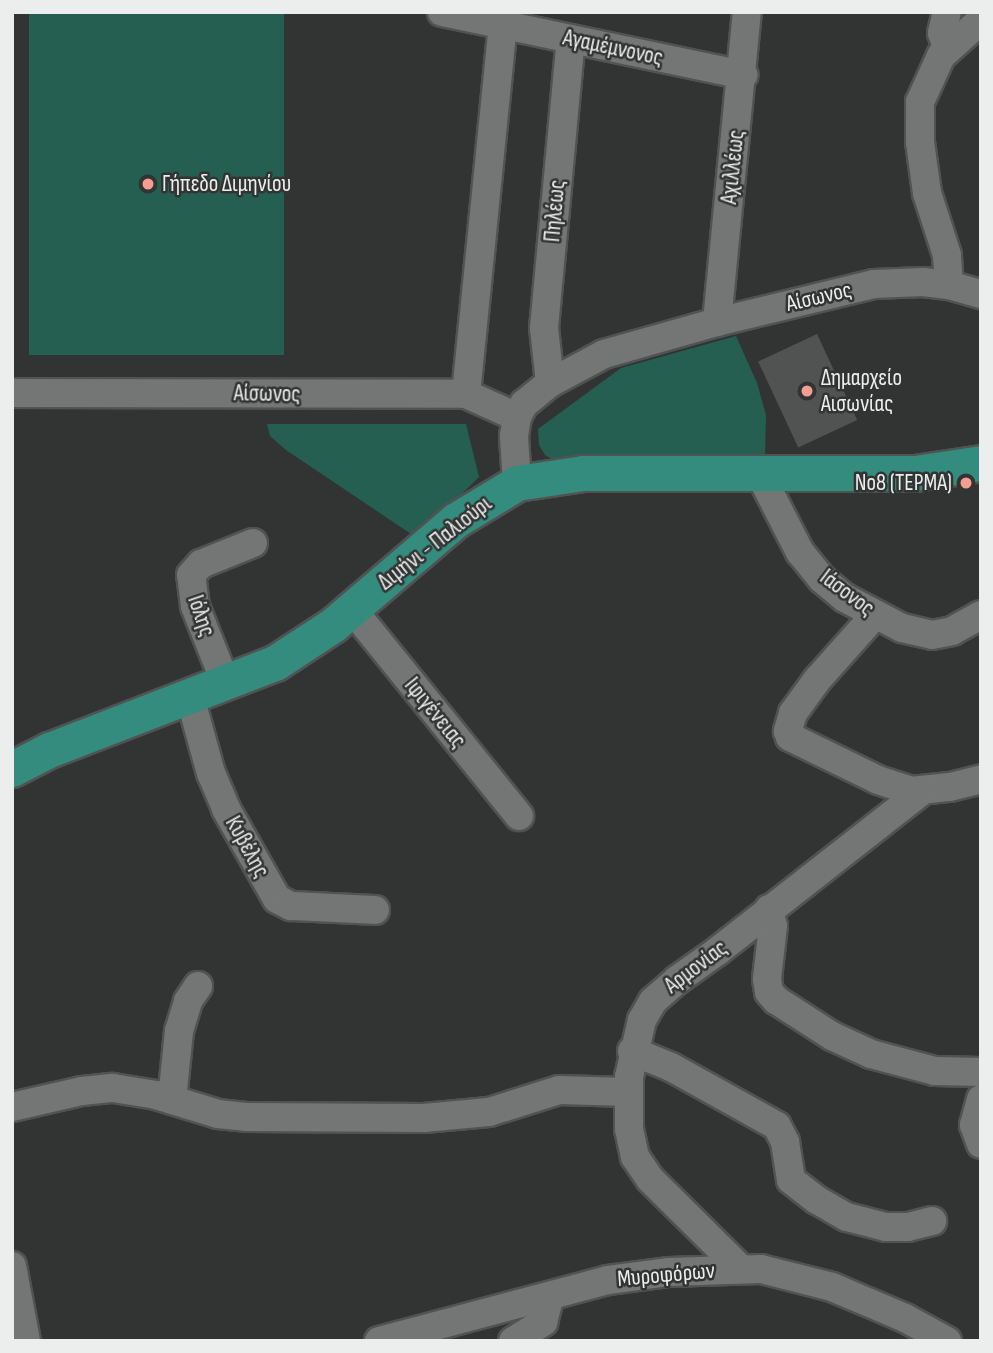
<!DOCTYPE html>
<meta charset="utf-8">
<style>
body{margin:0}
#map{position:relative;width:993px;height:1353px;overflow:hidden;background:#313433;font-family:"Sofia Sans Condensed",sans-serif}
div>[style]{position:absolute}
.green>*{inset:0;background:#245f52;transform-origin:0 0}
.building>*{inset:0;background:#505352;transform-origin:0 0}
.roads{filter:drop-shadow(2px 0 #505352) drop-shadow(-2px 0 #505352) drop-shadow(0 2px #505352) drop-shadow(0 -2px #505352)}
.minor>*{height:28px;margin:-14px;padding:0 14px;transform-origin:14px;border-radius:14px;background:#737675}
.major>*{height:35px;margin:-17.5px;padding:0 17.5px;transform-origin:17.5px;border-radius:17.5px;background:#338c7d}
.dots>*{width:19px;height:19px;translate:-50% -50%;box-sizing:border-box;border:4px solid #313433;border-radius:50%}
span{translate:-50% -50%;white-space:nowrap;text-align:center;line-height:1.15;-webkit-text-stroke:5px #313433;paint-order:stroke}
.street-label{font-size:23px;color:#eceeed}
.poi-label{font-size:23px;color:#eceeed}
.left{translate:0 -50%;text-align:left}
.right{translate:-100% -50%;text-align:right}
.frame{position:absolute;inset:0;border:14px solid #eceeed;pointer-events:none}
</style>
<div id="map">
<div class="green">
<i style="left:29px;top:12px;width:255px;height:343px"></i>
<i style="clip-path:polygon(736px 336px,757px 383px,766px 415px,765px 456px,555px 461px,545px 455px,539px 445px,538px 429px,621px 368px)"></i>
<i style="clip-path:polygon(267px 424px,466px 424px,479px 477px,417px 538px,286px 450px,270px 436px)"></i>
</div>
<div class="building">
<i style="left:817px;top:334px;width:95px;height:65px;rotate:65deg"></i>
</div>
<div class="roads">
<div class="minor">
<i style="left:442px;top:12px;width:308px;rotate:11.8deg"></i>
<i style="left:947px;top:48px;width:16px;rotate:-108deg"></i>
<i style="left:942px;top:33px;width:22px;rotate:-77deg"></i>
<i style="left:949px;top:285px;width:30px;rotate:-94deg"></i>
<i style="left:947px;top:255px;width:65px;rotate:-107.9deg"></i>
<i style="left:927px;top:193px;width:51px;rotate:-97.8deg"></i>
<i style="left:920px;top:142px;width:40px;rotate:-90deg"></i>
<i style="left:920px;top:102px;width:51px;rotate:-65.5deg"></i>
<i style="left:941px;top:56px;width:54px;rotate:-42deg"></i>
<i style="left:717px;top:322px;width:311px;rotate:-84.5deg"></i>
<i style="left:550px;top:383px;width:55px;rotate:-96.2deg"></i>
<i style="left:544px;top:328px;width:290px;rotate:-84.7deg"></i>
<i style="left:12px;top:393px;width:454px;rotate:0.1deg"></i>
<i style="left:466px;top:394px;width:56px;rotate:24.3deg"></i>
<i style="left:466px;top:394px;width:371px;rotate:-84.3deg"></i>
<i style="left:760px;top:474px;width:88px;rotate:62.9deg"></i>
<i style="left:800px;top:552px;width:35px;rotate:51deg"></i>
<i style="left:822px;top:579px;width:30px;rotate:40deg"></i>
<i style="left:845px;top:598px;width:64px;rotate:27.8deg"></i>
<i style="left:902px;top:628px;width:31px;rotate:13deg"></i>
<i style="left:932px;top:635px;width:20px;rotate:-11deg"></i>
<i style="left:952px;top:631px;width:33px;rotate:-29deg"></i>
<i style="left:517px;top:483px;width:47px;rotate:-93.7deg"></i>
<i style="left:514px;top:436px;width:19px;rotate:-81deg"></i>
<i style="left:517px;top:417px;width:15px;rotate:-62deg"></i>
<i style="left:524px;top:404px;width:33px;rotate:-39deg"></i>
<i style="left:550px;top:383px;width:61px;rotate:-28.2deg"></i>
<i style="left:604px;top:354px;width:117px;rotate:-15.8deg"></i>
<i style="left:717px;top:322px;width:162px;rotate:-13.6deg"></i>
<i style="left:874px;top:284px;width:49px;rotate:-2.3deg"></i>
<i style="left:923px;top:282px;width:26px;rotate:7deg"></i>
<i style="left:949px;top:285px;width:33px;rotate:16deg"></i>
<i style="left:352px;top:609px;width:266px;rotate:51.1deg"></i>
<i style="left:874px;top:616px;width:86px;rotate:131.7deg"></i>
<i style="left:817px;top:680px;width:41px;rotate:126deg"></i>
<i style="left:793px;top:713px;width:19px;rotate:106deg"></i>
<i style="left:788px;top:731px;width:6px;rotate:72deg"></i>
<i style="left:790px;top:737px;width:98px;rotate:26deg"></i>
<i style="left:878px;top:780px;width:35px;rotate:18deg"></i>
<i style="left:911px;top:791px;width:39px;rotate:-6deg"></i>
<i style="left:950px;top:787px;width:32px;rotate:-14deg"></i>
<i style="left:226px;top:684px;width:84px;rotate:-111.7deg"></i>
<i style="left:195px;top:606px;width:31px;rotate:-97deg"></i>
<i style="left:191px;top:575px;width:15px;rotate:-48deg"></i>
<i style="left:201px;top:564px;width:56px;rotate:-22deg"></i>
<i style="left:190px;top:697px;width:79px;rotate:74.6deg"></i>
<i style="left:211px;top:773px;width:39px;rotate:67deg"></i>
<i style="left:226px;top:809px;width:103px;rotate:60.5deg"></i>
<i style="left:277px;top:899px;width:16px;rotate:27deg"></i>
<i style="left:291px;top:906px;width:84px;rotate:2.7deg"></i>
<i style="left:769px;top:909px;width:17px;rotate:77deg"></i>
<i style="left:773px;top:926px;width:53px;rotate:96.5deg"></i>
<i style="left:767px;top:979px;width:13px;rotate:81deg"></i>
<i style="left:769px;top:992px;width:11px;rotate:49deg"></i>
<i style="left:776px;top:1000px;width:67px;rotate:32.7deg"></i>
<i style="left:832px;top:1036px;width:43px;rotate:24.8deg"></i>
<i style="left:871px;top:1054px;width:66px;rotate:14.9deg"></i>
<i style="left:935px;top:1071px;width:46px;rotate:1.2deg"></i>
<i style="left:632px;top:1051px;width:42px;rotate:22.3deg"></i>
<i style="left:671px;top:1067px;width:121px;rotate:29.1deg"></i>
<i style="left:777px;top:1126px;width:18px;rotate:63deg"></i>
<i style="left:785px;top:1142px;width:38px;rotate:81deg"></i>
<i style="left:791px;top:1180px;width:33px;rotate:38deg"></i>
<i style="left:817px;top:1200px;width:34px;rotate:30deg"></i>
<i style="left:847px;top:1217px;width:40px;rotate:14.4deg"></i>
<i style="left:886px;top:1227px;width:22px"></i>
<i style="left:908px;top:1227px;width:25px;rotate:-14deg"></i>
<i style="left:981px;top:1099px;width:27px;rotate:105deg"></i>
<i style="left:974px;top:1125px;width:20px;rotate:70deg"></i>
<i style="left:172px;top:1100px;width:69px;rotate:-84.2deg"></i>
<i style="left:179px;top:1031px;width:31px;rotate:-73deg"></i>
<i style="left:188px;top:1001px;width:18px;rotate:-56deg"></i>
<i style="left:12px;top:1107px;width:72px;rotate:-12.9deg"></i>
<i style="left:82px;top:1091px;width:31px;rotate:-6deg"></i>
<i style="left:113px;top:1088px;width:44px;rotate:9.2deg"></i>
<i style="left:156px;top:1095px;width:65px;rotate:17deg"></i>
<i style="left:218px;top:1114px;width:28px;rotate:6deg"></i>
<i style="left:246px;top:1117px;width:178px;rotate:0.3deg"></i>
<i style="left:424px;top:1118px;width:65px;rotate:-5.3deg"></i>
<i style="left:489px;top:1112px;width:73px;rotate:-17.4deg"></i>
<i style="left:559px;top:1090px;width:69px;rotate:1.7deg"></i>
<i style="left:12px;top:1266px;width:76px;rotate:79.4deg"></i>
<i style="left:741px;top:1269px;width:128px;rotate:-135.3deg"></i>
<i style="left:650px;top:1179px;width:27px;rotate:-124deg"></i>
<i style="left:635px;top:1157px;width:29px;rotate:-102deg"></i>
<i style="left:629px;top:1129px;width:52px;rotate:-90deg"></i>
<i style="left:629px;top:1077px;width:58px;rotate:-77.2deg"></i>
<i style="left:642px;top:1020px;width:22px;rotate:-60deg"></i>
<i style="left:653px;top:1001px;width:32px;rotate:-41deg"></i>
<i style="left:677px;top:980px;width:52px;rotate:-35.5deg"></i>
<i style="left:719px;top:950px;width:258px;rotate:-38.1deg"></i>
<i style="left:379px;top:1341px;width:237px;rotate:-14.9deg"></i>
<i style="left:608px;top:1280px;width:62px;rotate:-7.5deg"></i>
<i style="left:669px;top:1272px;width:92px;rotate:-1.9deg"></i>
<i style="left:761px;top:1269px;width:73px;rotate:14.2deg"></i>
<i style="left:832px;top:1287px;width:79px;rotate:23deg"></i>
<i style="left:905px;top:1318px;width:48px;rotate:28.7deg"></i>
<i style="left:513px;top:1341px;width:36px;rotate:-32deg"></i>
<i style="left:543px;top:1322px;width:27px;rotate:-75deg"></i>
</div>
<div class="major">
<i style="left:12px;top:769px;width:42px;rotate:-27.2deg"></i>
<i style="left:49px;top:750px;width:242px;rotate:-21.1deg"></i>
<i style="left:275px;top:663px;width:69px;rotate:-33.2deg"></i>
<i style="left:333px;top:625px;width:162px;rotate:-40.5deg"></i>
<i style="left:456px;top:520px;width:71px;rotate:-31.2deg"></i>
<i style="left:517px;top:483px;width:67px;rotate:-8.6deg"></i>
<i style="left:583px;top:473px;width:332px"></i>
<i style="left:915px;top:473px;width:67px;rotate:-8.6deg"></i>
</div>
</div>
<div class="dots">
<i style="left:148px;top:184px;background:#f59c93"></i>
<i style="left:807px;top:391px;background:#f59c93"></i>
<i style="left:966px;top:483px;background:#f59c93"></i>
</div>
<div class="street-label">
<span style="left:613px;top:48px;rotate:12deg">Αγαμέμνονος</span>
<span style="left:733px;top:167px;rotate:-84deg">Αχιλλέως</span>
<span style="left:555px;top:211px;rotate:-85deg">Πηλέως</span>
<span style="left:819px;top:297px;rotate:-13deg">Αίσωνος</span>
<span style="left:267px;top:394px;rotate:1deg">Αίσωνος</span>
<span style="left:435px;top:543px;rotate:-38deg">Διμήνι - Παλιούρι</span>
<span style="left:847px;top:593px;rotate:37deg">Ιάσονος</span>
<span style="left:201px;top:616px;rotate:71deg">Ιόλης</span>
<span style="left:435px;top:713px;rotate:51deg">Ιφιγένειας</span>
<span style="left:247px;top:847px;rotate:61deg">Κυβέλης</span>
<span style="left:696px;top:967px;rotate:-37deg">Αρμονίας</span>
<span style="left:666px;top:1275px;rotate:-5deg">Μυροφόρων</span>
</div>
<div class="poi-label">
<span class="left" style="left:162px;top:184px">Γήπεδο Διμηνίου</span>
<span class="left" style="left:821px;top:391px">Δημαρχείο<br>Αισωνίας</span>
<span class="right" style="left:952px;top:483px">Νο8 (ΤΕΡΜΑ)</span>
</div>
<div class="frame"></div>
</div>
